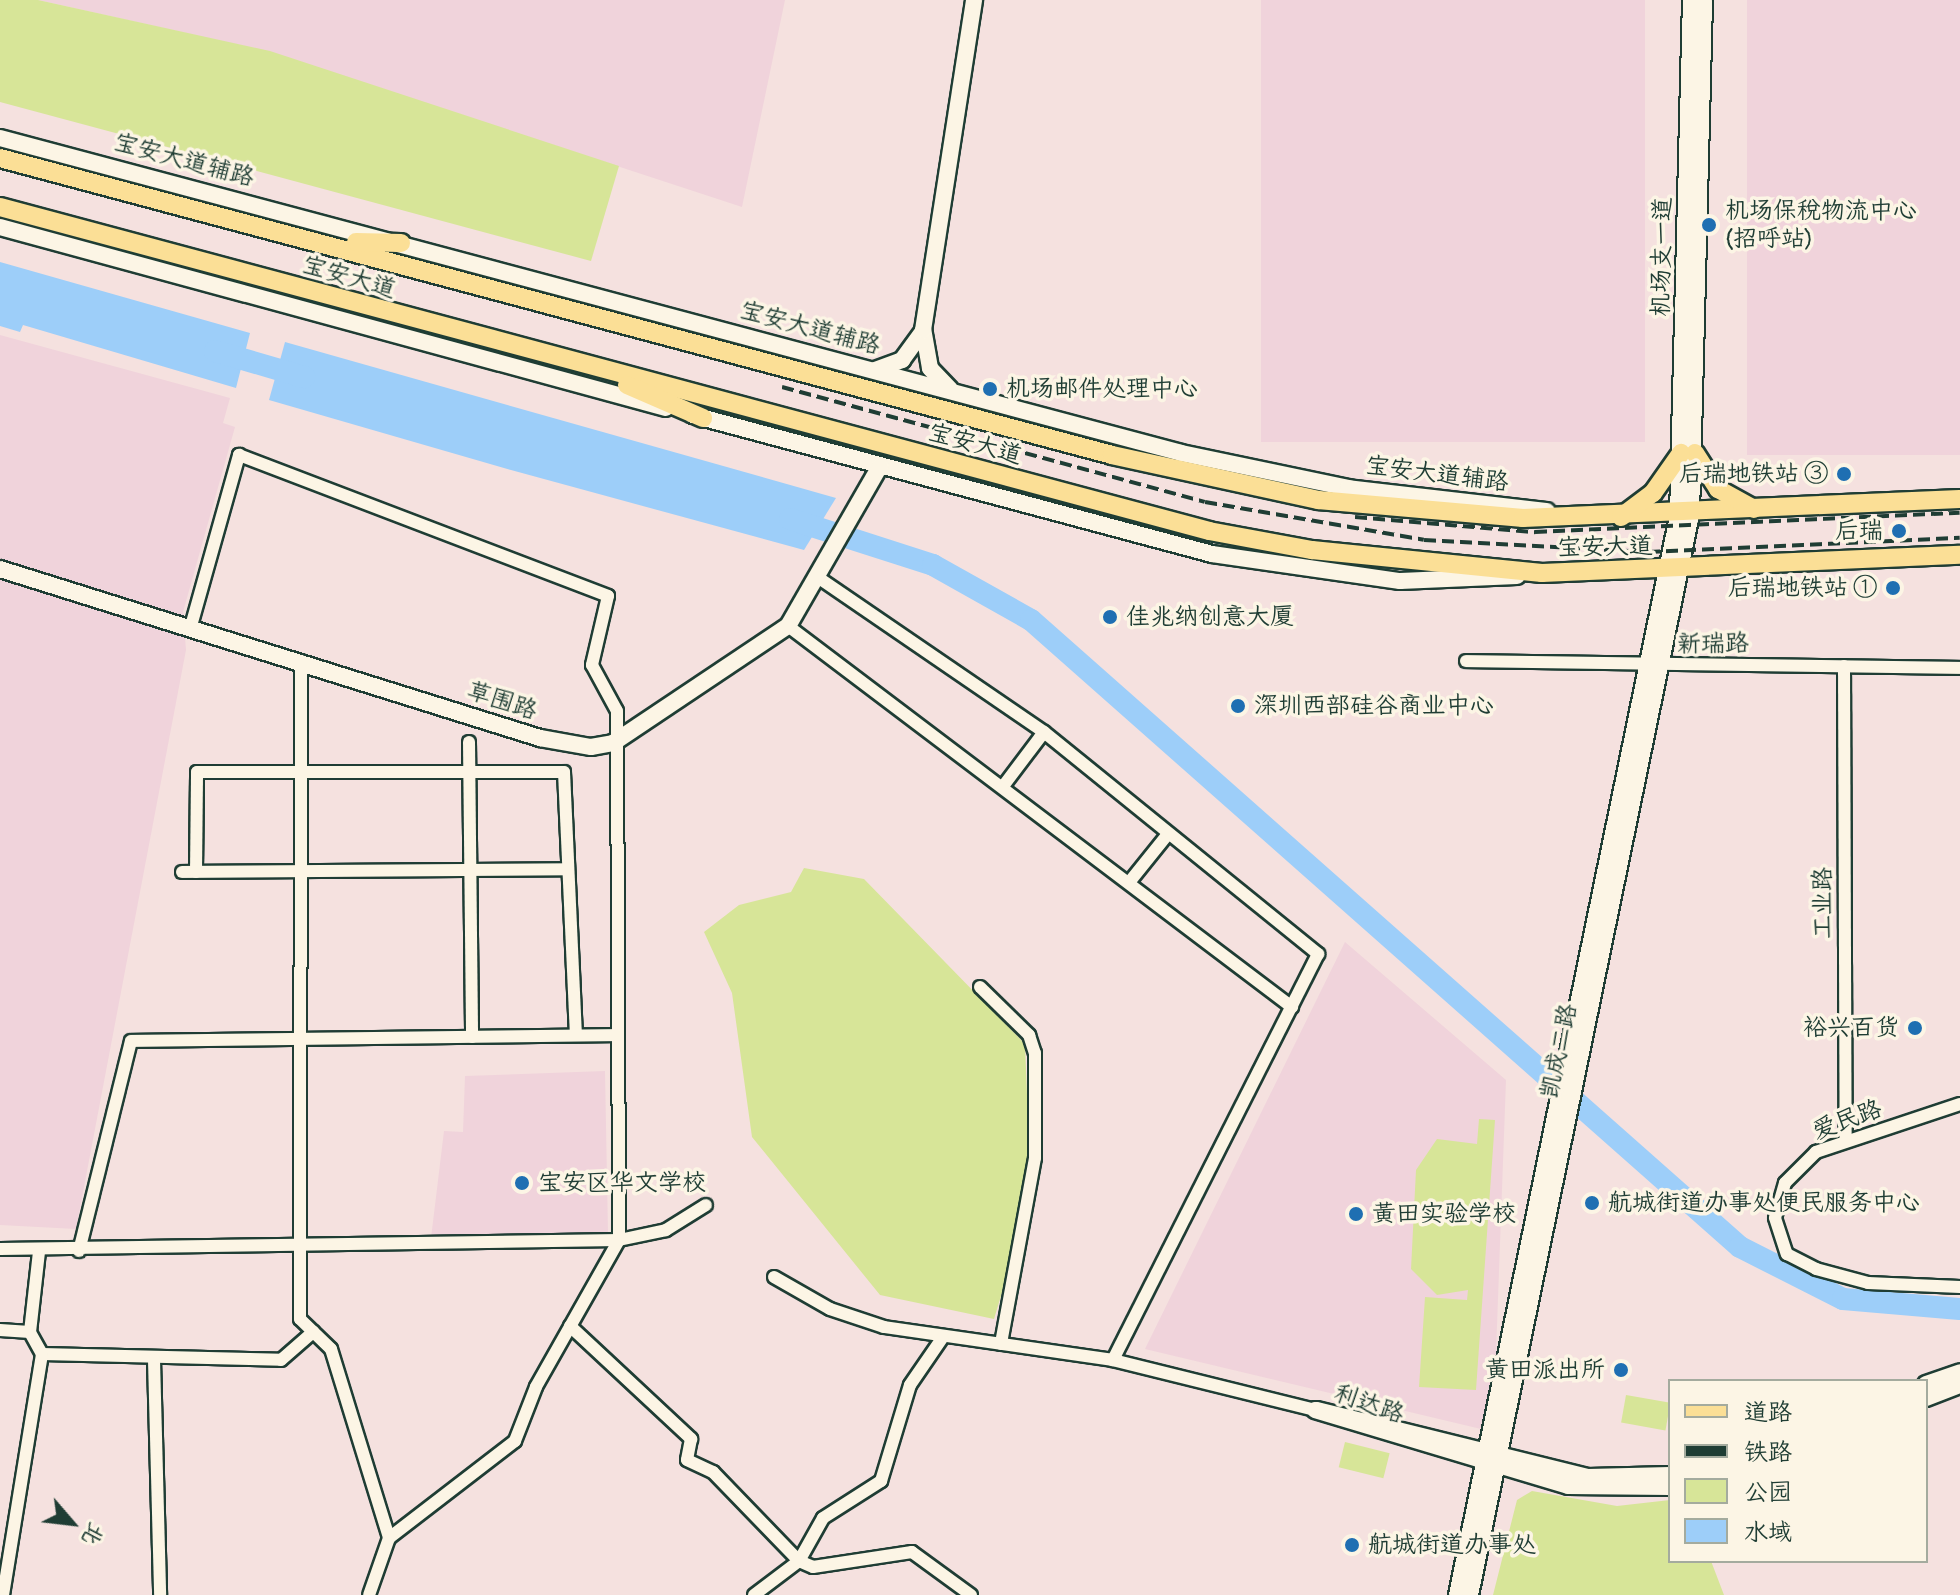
<!DOCTYPE html>
<meta charset="utf-8">
<style>
body{margin:0}
#map{position:relative;width:1960px;height:1595px;overflow:hidden;background:#f5e1df;font-family:Pangolin,"LXGW WenKai TC",sans-serif}
div>[style]{position:absolute}
.built>*{inset:0;background:#f0d3db;transform-origin:0 0}
.green>*{inset:0;background:#d7e598;transform-origin:0 0}
.water>*{inset:0;background:#9dcef9}
.river>*{height:22px;margin:-11px;padding:0 11px;transform-origin:11px;border-radius:11px;background:#9dcef9}
.roads{filter:drop-shadow(2px 0 #1f3d34) drop-shadow(-2px 0 #1f3d34) drop-shadow(0 2px #1f3d34) drop-shadow(0 -2px #1f3d34)}
.street>*{height:12px;margin:-6px;padding:0 6px;transform-origin:6px;border-radius:6px;background:#fcf5e5}
.secondary>*{height:16px;margin:-8px;padding:0 8px;transform-origin:8px;border-radius:8px;background:#fcf5e5}
.primary>*{height:18px;margin:-9px;padding:0 9px;transform-origin:9px;border-radius:9px;background:#fbdf96}
.rail>*{height:4px;margin-top:-2px;transform-origin:0;background:repeating-linear-gradient(90deg,#1f3d34 0 12px,transparent 0 18px)}
.dots>*{width:22px;height:22px;translate:-50% -50%;box-sizing:border-box;border:4px solid #fcf5e5;border-radius:50%}
span{translate:-50% -50%;white-space:nowrap;text-align:center;line-height:1.15;-webkit-text-stroke:7px #fcf5e5;paint-order:stroke}
.street-label{font-size:24px;color:#1f3d34}
.poi-label{font-size:24px;color:#1f3d34}
.left{translate:0 -50%;text-align:left}
.right{translate:-100% -50%;text-align:right}
.legend{position:absolute;left:1668px;top:1379px;width:260px;height:184px;box-sizing:border-box;background:#fcf5e5;border:2px solid #a4ab9e;margin:0;padding:10px 14px;list-style:none;font-size:24px;color:#1f3d34}
.legend li{display:flex;align-items:center;gap:16px;height:40px}
.legend b{width:40px;border:2px solid #a4ab9e}
.north{position:absolute;left:32px;top:1483px;width:80px;height:80px;-webkit-text-stroke:6px #fcf5e5;paint-order:stroke;rotate:118deg;font-size:22px;font-weight:700;line-height:32px;text-align:center;color:#1f3d34}
.north::after{content:'';display:block;margin:auto;width:28px;height:36px;background:#1f3d34;clip-path:polygon(50% 0,100% 100%,50% 72%,0 100%)}
</style>
<div id="map">
<div class="built">
<i style="clip-path:polygon(38px 0,785px 0,742px 207px,270px 52px)"></i>
<i style="left:1261px;top:0;width:384px;height:442px"></i>
<i style="left:1747px;top:0;width:213px;height:455px"></i>
<i style="clip-path:polygon(0 335px,230px 398px,223px 423px,235px 427px,183px 612px,186px 650px,76px 1229px,0 1225px)"></i>
<i style="clip-path:polygon(1345px 942px,1506px 1080px,1496px 1353px,1481px 1429px,1145px 1349px)"></i>
<i style="clip-path:polygon(605px 1071px,608px 1233px,431px 1238px,444px 1131px,463px 1132px,465px 1076px)"></i>
</div>
<div class="green">
<i style="clip-path:polygon(0 0,38px 0,270px 51px,619px 166px,591px 261px,0 102px)"></i>
<i style="clip-path:polygon(804px 868px,864px 879px,1025px 1044px,1029px 1145px,1017px 1243px,994px 1319px,880px 1295px,752px 1137px,732px 993px,704px 932px,739px 905px,791px 892px)"></i>
<i style="clip-path:polygon(1479px 1119px,1495px 1120px,1476px 1390px,1419px 1387px,1425px 1297px,1467px 1300px,1468px 1290px,1437px 1295px,1411px 1269px,1416px 1170px,1437px 1139px,1477px 1144px)"></i>
<i style="left:1626px;top:1395px;width:45px;height:28px;rotate:10deg"></i>
<i style="left:1345px;top:1442px;width:46px;height:26px;rotate:14deg"></i>
<i style="clip-path:polygon(1532px 1491px,1617px 1506px,1670px 1500px,1670px 1561px,1711px 1561px,1724px 1595px,1493px 1595px,1517px 1500px)"></i>
</div>
<div class="water">
<i style="clip-path:polygon(0 262px,250px 333px,236px 388px,23px 325px,20px 332px,0 326px)"></i>
<i style="clip-path:polygon(285px 342px,836px 498px,804px 550px,511px 470px,269px 400px)"></i>
</div>
<div class="river">
<i style="left:215px;top:351px;width:93px;rotate:16.3deg"></i>
<i style="left:790px;top:519px;width:150px;rotate:17.8deg"></i>
<i style="left:933px;top:565px;width:112px;rotate:29.3deg"></i>
<i style="left:1031px;top:620px;width:946px;rotate:41.49deg"></i>
<i style="left:1740px;top:1247px;width:115px;rotate:26.8deg"></i>
<i style="left:1843px;top:1299px;width:117px;rotate:4.9deg"></i>
</div>
<div class="roads">
<div class="street">
<i style="left:816px;top:576px;width:276px;rotate:34.4deg"></i>
<i style="left:1044px;top:732px;width:353px;rotate:39deg"></i>
<i style="left:1318px;top:954px;width:455px;rotate:116.8deg"></i>
<i style="left:191px;top:626px;width:178px;rotate:-74.3deg"></i>
<i style="left:239px;top:455px;width:395px;rotate:20.9deg"></i>
<i style="left:608px;top:596px;width:71px;rotate:103.1deg"></i>
<i style="left:592px;top:665px;width:52px;rotate:61.5deg"></i>
<i style="left:617px;top:711px;width:529px;rotate:89.78deg"></i>
<i style="left:619px;top:1240px;width:169px;rotate:119.5deg"></i>
<i style="left:536px;top:1387px;width:58px;rotate:111.3deg"></i>
<i style="left:515px;top:1441px;width:159px;rotate:142.4deg"></i>
<i style="left:389px;top:1538px;width:60px;rotate:109.3deg"></i>
<i style="left:788px;top:626px;width:632px;rotate:37.09deg"></i>
<i style="left:301px;top:661px;width:658px;rotate:90.09deg"></i>
<i style="left:300px;top:1319px;width:43px;rotate:44.1deg"></i>
<i style="left:331px;top:1349px;width:198px;rotate:72.9deg"></i>
<i style="left:1466px;top:661px;width:494px;rotate:0.8deg"></i>
<i style="left:1844px;top:666px;width:475px;rotate:89.8deg"></i>
<i style="left:469px;top:742px;width:295px;rotate:89.4deg"></i>
<i style="left:1004px;top:785px;width:66px;rotate:-53deg"></i>
<i style="left:182px;top:872px;width:383px;rotate:-0.4deg"></i>
<i style="left:196px;top:872px;width:100px;rotate:-89.4deg"></i>
<i style="left:197px;top:772px;width:367px"></i>
<i style="left:564px;top:772px;width:263px;rotate:87.4deg"></i>
<i style="left:1131px;top:880px;width:59px;rotate:-51.2deg"></i>
<i style="left:980px;top:987px;width:69px;rotate:44.4deg"></i>
<i style="left:1029px;top:1035px;width:19px;rotate:72deg"></i>
<i style="left:1035px;top:1053px;width:105px;rotate:90deg"></i>
<i style="left:1035px;top:1158px;width:189px;rotate:100.4deg"></i>
<i style="left:1960px;top:1104px;width:152px;rotate:161.6deg"></i>
<i style="left:1816px;top:1152px;width:44px;rotate:135deg"></i>
<i style="left:1785px;top:1183px;width:36px;rotate:106deg"></i>
<i style="left:1775px;top:1218px;width:38px;rotate:72deg"></i>
<i style="left:1787px;top:1254px;width:33px;rotate:27deg"></i>
<i style="left:1816px;top:1269px;width:54px;rotate:15.1deg"></i>
<i style="left:1868px;top:1283px;width:92px;rotate:2.5deg"></i>
<i style="left:0;top:1249px;width:619px;rotate:-0.83deg"></i>
<i style="left:619px;top:1240px;width:48px;rotate:-12deg"></i>
<i style="left:666px;top:1230px;width:47px;rotate:-32deg"></i>
<i style="left:79px;top:1251px;width:216px;rotate:-76.1deg"></i>
<i style="left:131px;top:1041px;width:486px;rotate:-0.7deg"></i>
<i style="left:774px;top:1277px;width:64px;rotate:29.7deg"></i>
<i style="left:830px;top:1309px;width:57px;rotate:18.4deg"></i>
<i style="left:884px;top:1327px;width:231px;rotate:8.2deg"></i>
<i style="left:1113px;top:1360px;width:208px;rotate:13.9deg"></i>
<i style="left:570px;top:1326px;width:166px;rotate:43deg"></i>
<i style="left:691px;top:1439px;width:21px;rotate:101deg"></i>
<i style="left:687px;top:1460px;width:29px;rotate:25deg"></i>
<i style="left:713px;top:1472px;width:124px;rotate:46deg"></i>
<i style="left:799px;top:1561px;width:15px;rotate:23deg"></i>
<i style="left:813px;top:1567px;width:100px;rotate:-8.6deg"></i>
<i style="left:912px;top:1552px;width:73px;rotate:36.1deg"></i>
<i style="left:0;top:1330px;width:30px;rotate:4deg"></i>
<i style="left:42px;top:1354px;width:239px;rotate:1.4deg"></i>
<i style="left:281px;top:1360px;width:43px;rotate:-41.2deg"></i>
<i style="left:154px;top:1360px;width:235px;rotate:88.5deg"></i>
<i style="left:3px;top:1595px;width:244px;rotate:-80.8deg"></i>
<i style="left:42px;top:1354px;width:25px;rotate:-119deg"></i>
<i style="left:30px;top:1332px;width:81px;rotate:-83.6deg"></i>
<i style="left:754px;top:1595px;width:56px;rotate:-37.1deg"></i>
<i style="left:799px;top:1561px;width:49px;rotate:-60.8deg"></i>
<i style="left:823px;top:1518px;width:69px;rotate:-32.5deg"></i>
<i style="left:881px;top:1481px;width:100px;rotate:-73.2deg"></i>
<i style="left:910px;top:1385px;width:58px;rotate:-55.5deg"></i>
</div>
<div class="secondary">
<i style="left:0;top:138px;width:1222px;rotate:14.93deg"></i>
<i style="left:1181px;top:453px;width:171px;rotate:11.8deg"></i>
<i style="left:1348px;top:488px;width:200px;rotate:6.6deg"></i>
<i style="left:0;top:227px;width:690px;rotate:15.2deg"></i>
<i style="left:875px;top:370px;width:29px;rotate:-20deg"></i>
<i style="left:902px;top:360px;width:36px;rotate:-54deg"></i>
<i style="left:950px;top:389px;width:29px;rotate:-134deg"></i>
<i style="left:930px;top:368px;width:39px;rotate:-100deg"></i>
<i style="left:923px;top:330px;width:334px;rotate:-81.2deg"></i>
<i style="left:693px;top:415px;width:537px;rotate:14.99deg"></i>
<i style="left:1212px;top:554px;width:190px;rotate:8.2deg"></i>
<i style="left:1400px;top:581px;width:117px;rotate:-2.4deg"></i>
<i style="left:0;top:569px;width:566px;rotate:17.38deg"></i>
<i style="left:540px;top:738px;width:52px;rotate:10deg"></i>
<i style="left:591px;top:747px;width:22px;rotate:-10deg"></i>
<i style="left:613px;top:743px;width:211px;rotate:-33.8deg"></i>
<i style="left:788px;top:626px;width:185px;rotate:-60.1deg"></i>
<i style="left:1926px;top:1384px;width:36px;rotate:-19deg"></i>
<i style="left:1926px;top:1398px;width:36px;rotate:-21deg"></i>
<i style="left:1315px;top:1410px;width:264px;rotate:16.7deg"></i>
<i style="left:1568px;top:1486px;width:102px;rotate:0.6deg"></i>
<i style="left:1317px;top:1410px;width:279px;rotate:13.9deg"></i>
<i style="left:1588px;top:1477px;width:82px;rotate:-1.4deg"></i>
<i style="left:1457px;top:1595px;width:1101px;rotate:-78.42deg"></i>
<i style="left:1678px;top:516px;width:516px;rotate:-88.56deg"></i>
<i style="left:1470px;top:1595px;width:1102px;rotate:-78.44deg"></i>
<i style="left:1691px;top:515px;width:515px;rotate:-88.55deg"></i>
</div>
<div class="primary">
<i style="left:0;top:158px;width:1151px;rotate:14.95deg"></i>
<i style="left:1112px;top:455px;width:211px;rotate:12.3deg"></i>
<i style="left:1318px;top:500px;width:206px;rotate:5deg"></i>
<i style="left:1523px;top:518px;width:437px;rotate:-2.5deg"></i>
<i style="left:0;top:207px;width:1252px;rotate:15deg"></i>
<i style="left:1209px;top:531px;width:105px;rotate:10.5deg"></i>
<i style="left:1312px;top:550px;width:231px;rotate:5.7deg"></i>
<i style="left:1542px;top:573px;width:418px;rotate:-2.5deg"></i>
<i style="left:356px;top:242px;width:45px;rotate:1.3deg"></i>
<i style="left:627px;top:385px;width:83px;rotate:23.5deg"></i>
<i style="left:1695px;top:453px;width:43px;rotate:57.4deg"></i>
<i style="left:1718px;top:489px;width:41px;rotate:29.1deg"></i>
<i style="left:1621px;top:517px;width:40px;rotate:-37deg"></i>
<i style="left:1653px;top:493px;width:49px;rotate:-55deg"></i>
</div>
</div>
<div class="rail">
<i style="left:782px;top:387px;width:438px;rotate:15.2deg"></i>
<i style="left:1205px;top:502px;width:222px;rotate:9.8deg"></i>
<i style="left:1424px;top:540px;width:224px;rotate:3.1deg"></i>
<i style="left:1648px;top:552px;width:312px;rotate:-2.6deg"></i>
<i style="left:1355px;top:517px;width:181px;rotate:4.8deg"></i>
<i style="left:1535px;top:532px;width:425px;rotate:-2.6deg"></i>
</div>
<div class="dots">
<i style="left:1709px;top:225px;background:#1f6fb2"></i>
<i style="left:990px;top:389px;background:#1f6fb2"></i>
<i style="left:1844px;top:474px;background:#1f6fb2"></i>
<i style="left:1899px;top:531px;background:#1f6fb2"></i>
<i style="left:1893px;top:588px;background:#1f6fb2"></i>
<i style="left:1110px;top:617px;background:#1f6fb2"></i>
<i style="left:1238px;top:706px;background:#1f6fb2"></i>
<i style="left:1915px;top:1028px;background:#1f6fb2"></i>
<i style="left:522px;top:1183px;background:#1f6fb2"></i>
<i style="left:1592px;top:1203px;background:#1f6fb2"></i>
<i style="left:1356px;top:1214px;background:#1f6fb2"></i>
<i style="left:1621px;top:1370px;background:#1f6fb2"></i>
<i style="left:1352px;top:1545px;background:#1f6fb2"></i>
</div>
<div class="street-label">
<span style="left:184px;top:160px;rotate:15deg">宝安大道辅路</span>
<span style="left:1662px;top:257px;rotate:-89deg">机场支一道</span>
<span style="left:349px;top:277px;rotate:16deg">宝安大道</span>
<span style="left:810px;top:328px;rotate:15deg">宝安大道辅路</span>
<span style="left:975px;top:444px;rotate:15deg">宝安大道</span>
<span style="left:1437px;top:474px;rotate:7deg">宝安大道辅路</span>
<span style="left:1605px;top:547px;rotate:-1deg">宝安大道</span>
<span style="left:1713px;top:644px;rotate:-1deg">新瑞路</span>
<span style="left:502px;top:701px;rotate:18deg">草围路</span>
<span style="left:1823px;top:903px;rotate:-90deg">工业路</span>
<span style="left:1559px;top:1051px;rotate:-78deg">凯成二路</span>
<span style="left:1847px;top:1120px;rotate:-20deg">爱民路</span>
<span style="left:1369px;top:1404px;rotate:19deg">利达路</span>
</div>
<div class="poi-label">
<span class="left" style="left:1725px;top:225px">机场保税物流中心<br>(招呼站)</span>
<span class="left" style="left:1006px;top:389px">机场邮件处理中心</span>
<span class="right" style="left:1828px;top:474px">后瑞地铁站 ③</span>
<span class="right" style="left:1883px;top:531px">后瑞</span>
<span class="right" style="left:1877px;top:588px">后瑞地铁站 ①</span>
<span class="left" style="left:1126px;top:617px">佳兆纳创意大厦</span>
<span class="left" style="left:1254px;top:706px">深圳西部硅谷商业中心</span>
<span class="right" style="left:1899px;top:1028px">裕兴百货</span>
<span class="left" style="left:538px;top:1183px">宝安区华文学校</span>
<span class="left" style="left:1608px;top:1203px">航城街道办事处便民服务中心</span>
<span class="left" style="left:1372px;top:1214px">黄田实验学校</span>
<span class="right" style="left:1605px;top:1370px">黄田派出所</span>
<span class="left" style="left:1368px;top:1545px">航城街道办事处</span>
</div>
<ul class="legend">
<li><b style="height:10px;background:#fbdf96"></b>道路</li>
<li><b style="height:10px;background:#1f3d34"></b>铁路</li>
<li><b style="height:22px;background:#d7e598"></b>公园</li>
<li><b style="height:22px;background:#9dcef9"></b>水域</li>
</ul>
<div class="north">北</div>
</div>
